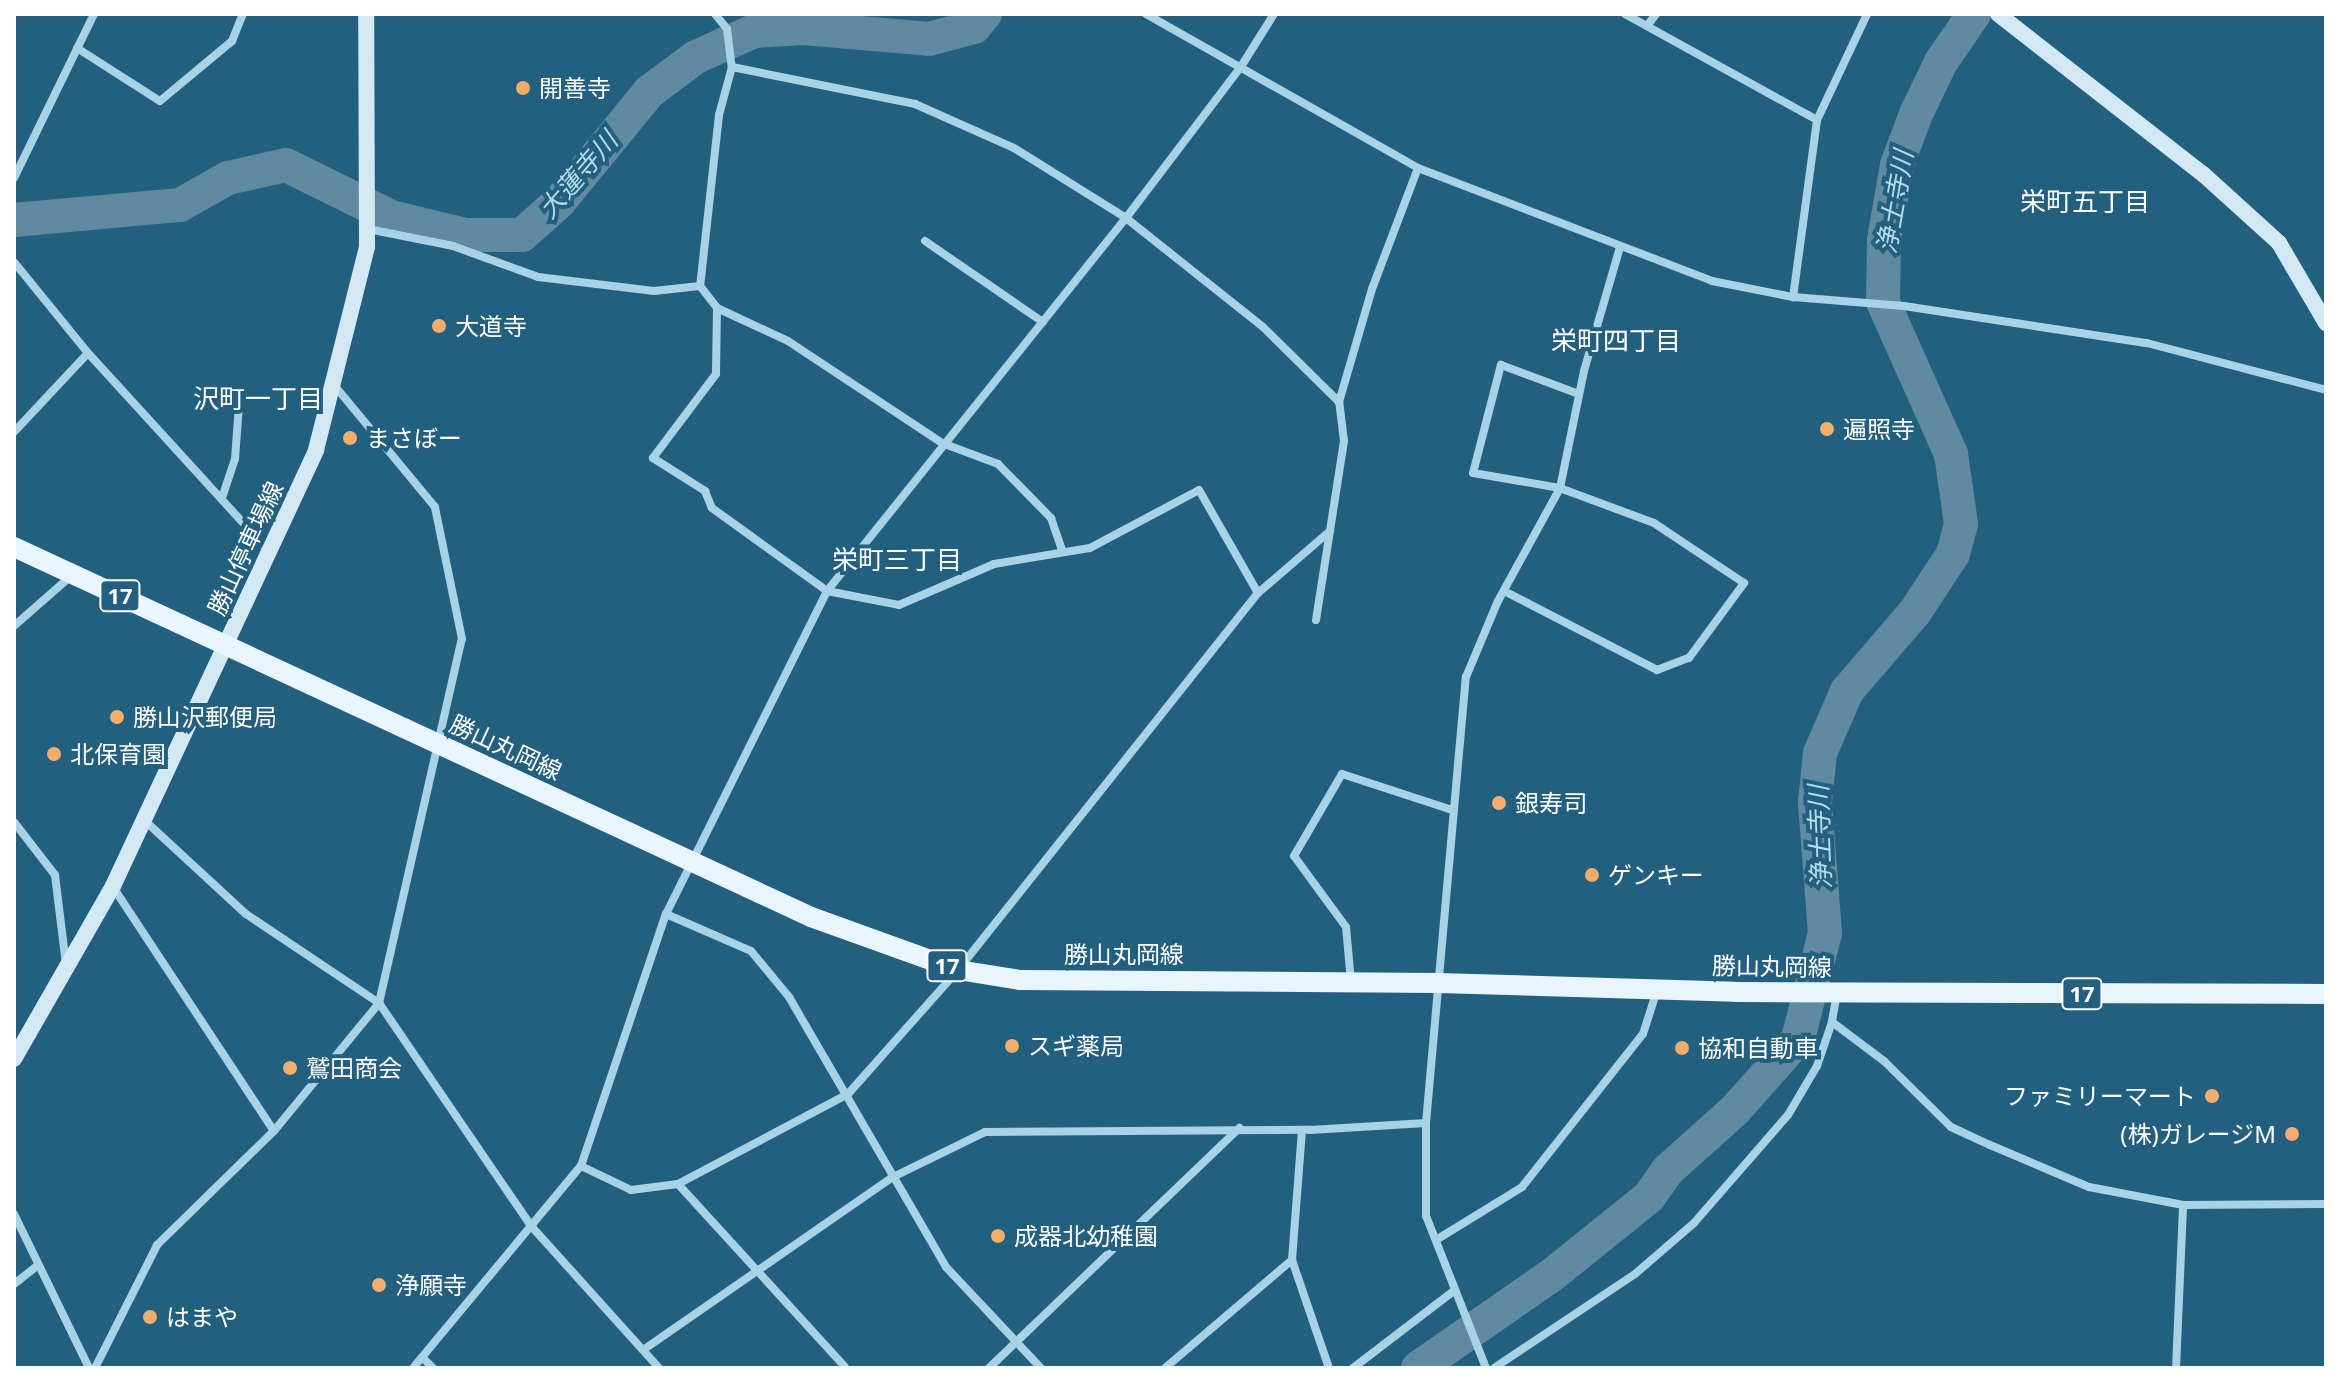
<!DOCTYPE html>
<meta charset="utf-8">
<style>
body{margin:0}
#map{position:relative;width:2340px;height:1382px;overflow:hidden;background:#235f7e;font-family:"Noto Sans","Noto Sans JP",sans-serif}
div>[style]{position:absolute}
.river>*{height:34px;margin:-17px;padding:0 17px;transform-origin:17px;border-radius:17px;background:#5f8aa0}
.street>*{height:8px;margin:-4px;padding:0 4px;transform-origin:4px;border-radius:4px;background:#a8d2e6}
.secondary>*{height:16px;margin:-8px;padding:0 8px;transform-origin:8px;border-radius:8px;background:#d2e9f5}
.primary>*{height:20px;margin:-10px;padding:0 10px;transform-origin:10px;border-radius:10px;background:#e9f5fd}
.dots>*{width:22px;height:22px;translate:-50% -50%;box-sizing:border-box;border:4px solid #235f7e;border-radius:50%}
span{translate:-50% -50%;white-space:nowrap;text-align:center;line-height:1.15;-webkit-text-stroke:8px #235f7e;paint-order:stroke}
.shield-label span{padding:2px 6px;background:#235f7e;border:2px solid;border-radius:6px;-webkit-text-stroke-width:0}
.shield-label{font-size:22px;color:#fff;font-weight:700}
.poi-label{font-size:24px;color:#fff}
.left{translate:0 -50%;text-align:left}
.right{translate:-100% -50%;text-align:right}
.street-label{font-size:24px;color:#fff}
.water-label{font-size:26px;color:#b3dbee;font-style:italic}
.neighbourhood-label{font-size:26px;color:#fff}
.frame{position:absolute;inset:0;border:16px solid #fff;pointer-events:none}
</style>
<div id="map">
<div class="river">
<i style="left:14px;top:220px;width:167px;rotate:-5.2deg"></i>
<i style="left:180px;top:205px;width:55px;rotate:-29.4deg"></i>
<i style="left:228px;top:178px;width:59px;rotate:-12.6deg"></i>
<i style="left:286px;top:165px;width:117px;rotate:26.3deg"></i>
<i style="left:391px;top:217px;width:77px;rotate:13.5deg"></i>
<i style="left:466px;top:235px;width:56px"></i>
<i style="left:522px;top:235px;width:50px;rotate:-41.7deg"></i>
<i style="left:559px;top:202px;width:142px;rotate:-50.7deg"></i>
<i style="left:649px;top:92px;width:59px;rotate:-36.7deg"></i>
<i style="left:696px;top:57px;width:64px;rotate:-24.1deg"></i>
<i style="left:754px;top:31px;width:50px;rotate:-3.4deg"></i>
<i style="left:804px;top:28px;width:125px;rotate:5deg"></i>
<i style="left:929px;top:39px;width:47px;rotate:-14.9deg"></i>
<i style="left:974px;top:27px;width:17px;rotate:-50deg"></i>
<i style="left:1418px;top:1368px;width:163px;rotate:-34.8deg"></i>
<i style="left:1552px;top:1275px;width:124px;rotate:-38.8deg"></i>
<i style="left:1649px;top:1197px;width:32px;rotate:-55deg"></i>
<i style="left:1667px;top:1171px;width:91px;rotate:-41.9deg"></i>
<i style="left:1735px;top:1110px;width:95px;rotate:-48.4deg"></i>
<i style="left:1798px;top:1039px;width:109px;rotate:-75.7deg"></i>
<i style="left:1825px;top:933px;width:131px;rotate:-94.4deg"></i>
<i style="left:1815px;top:802px;width:49px;rotate:-84.2deg"></i>
<i style="left:1820px;top:753px;width:68px;rotate:-66.5deg"></i>
<i style="left:1847px;top:691px;width:104px;rotate:-49.3deg"></i>
<i style="left:1915px;top:612px;width:69px;rotate:-56.8deg"></i>
<i style="left:1953px;top:554px;width:31px;rotate:-75deg"></i>
<i style="left:1961px;top:524px;width:71px;rotate:-98.1deg"></i>
<i style="left:1951px;top:454px;width:167px;rotate:-114.1deg"></i>
<i style="left:1883px;top:302px;width:62px;rotate:-89.1deg"></i>
<i style="left:1884px;top:240px;width:76px;rotate:-80.2deg"></i>
<i style="left:1897px;top:165px;width:54px;rotate:-69.6deg"></i>
<i style="left:1916px;top:114px;width:58px;rotate:-64.3deg"></i>
<i style="left:1941px;top:62px;width:58px;rotate:-55.5deg"></i>
</div>
<div class="street">
<i style="left:715px;top:14px;width:19px;rotate:51deg"></i>
<i style="left:727px;top:29px;width:38px;rotate:83deg"></i>
<i style="left:732px;top:67px;width:50px;rotate:105.2deg"></i>
<i style="left:719px;top:115px;width:172px;rotate:96.3deg"></i>
<i style="left:700px;top:286px;width:28px;rotate:52deg"></i>
<i style="left:717px;top:308px;width:78px;rotate:24.9deg"></i>
<i style="left:788px;top:341px;width:185px;rotate:33.5deg"></i>
<i style="left:942px;top:443px;width:60px;rotate:20.6deg"></i>
<i style="left:998px;top:464px;width:76px;rotate:45.5deg"></i>
<i style="left:1051px;top:518px;width:34px;rotate:71deg"></i>
<i style="left:1146px;top:14px;width:313px;rotate:29.5deg"></i>
<i style="left:1418px;top:168px;width:315px;rotate:21deg"></i>
<i style="left:1712px;top:281px;width:83px;rotate:11.2deg"></i>
<i style="left:1793px;top:297px;width:111px;rotate:4.6deg"></i>
<i style="left:1904px;top:306px;width:246px;rotate:8.7deg"></i>
<i style="left:2147px;top:343px;width:185px;rotate:14.7deg"></i>
<i style="left:1625px;top:14px;width:219px;rotate:28.9deg"></i>
<i style="left:1817px;top:120px;width:179px;rotate:97.7deg"></i>
<i style="left:1647px;top:26px;width:15px;rotate:-53deg"></i>
<i style="left:77px;top:48px;width:98px;rotate:32.6deg"></i>
<i style="left:160px;top:101px;width:94px;rotate:-39.8deg"></i>
<i style="left:232px;top:41px;width:29px;rotate:-68deg"></i>
<i style="left:732px;top:67px;width:187px;rotate:11.4deg"></i>
<i style="left:915px;top:104px;width:108px;rotate:24deg"></i>
<i style="left:1014px;top:148px;width:132px;rotate:32deg"></i>
<i style="left:1126px;top:218px;width:175px;rotate:38.5deg"></i>
<i style="left:1263px;top:327px;width:107px;rotate:44.6deg"></i>
<i style="left:1817px;top:120px;width:117px;rotate:-64.7deg"></i>
<i style="left:14px;top:178px;width:182px;rotate:-64deg"></i>
<i style="left:368px;top:229px;width:87px;rotate:11.3deg"></i>
<i style="left:453px;top:246px;width:90px;rotate:20deg"></i>
<i style="left:538px;top:277px;width:117px;rotate:6.9deg"></i>
<i style="left:654px;top:291px;width:46px;rotate:-6.2deg"></i>
<i style="left:925px;top:241px;width:143px;rotate:34.5deg"></i>
<i style="left:14px;top:262px;width:117px;rotate:50.9deg"></i>
<i style="left:88px;top:353px;width:270px;rotate:47.6deg"></i>
<i style="left:717px;top:308px;width:66px;rotate:90.9deg"></i>
<i style="left:716px;top:374px;width:105px;rotate:126.9deg"></i>
<i style="left:653px;top:458px;width:62px;rotate:32.4deg"></i>
<i style="left:705px;top:491px;width:18px;rotate:68deg"></i>
<i style="left:712px;top:508px;width:142px;rotate:35.8deg"></i>
<i style="left:827px;top:591px;width:73px;rotate:11deg"></i>
<i style="left:899px;top:605px;width:103px;rotate:-23.3deg"></i>
<i style="left:994px;top:564px;width:97px;rotate:-9.5deg"></i>
<i style="left:1090px;top:548px;width:123px;rotate:-28deg"></i>
<i style="left:1199px;top:490px;width:119px;rotate:60.2deg"></i>
<i style="left:14px;top:432px;width:108px;rotate:-46.9deg"></i>
<i style="left:222px;top:498px;width:41px;rotate:-71.6deg"></i>
<i style="left:235px;top:459px;width:55px;rotate:-85.8deg"></i>
<i style="left:1504px;top:591px;width:172px;rotate:27.3deg"></i>
<i style="left:1657px;top:670px;width:34px;rotate:-21deg"></i>
<i style="left:1689px;top:658px;width:93px;rotate:-53.7deg"></i>
<i style="left:1744px;top:583px;width:108px;rotate:-146.3deg"></i>
<i style="left:1654px;top:523px;width:100px;rotate:-159.6deg"></i>
<i style="left:1560px;top:488px;width:88px;rotate:-170.2deg"></i>
<i style="left:1473px;top:473px;width:112px;rotate:-75.5deg"></i>
<i style="left:1501px;top:365px;width:83px;rotate:20.4deg"></i>
<i style="left:1316px;top:620px;width:181px;rotate:-81.1deg"></i>
<i style="left:1344px;top:441px;width:39px;rotate:-97deg"></i>
<i style="left:1339px;top:402px;width:118px;rotate:-73.7deg"></i>
<i style="left:1372px;top:289px;width:129px;rotate:-69.2deg"></i>
<i style="left:14px;top:626px;width:77px;rotate:-41.3deg"></i>
<i style="left:143px;top:819px;width:140px;rotate:42.7deg"></i>
<i style="left:246px;top:914px;width:160px;rotate:33.8deg"></i>
<i style="left:379px;top:1003px;width:271px;rotate:55.7deg"></i>
<i style="left:532px;top:1227px;width:190px;rotate:48deg"></i>
<i style="left:14px;top:822px;width:67px;rotate:52.3deg"></i>
<i style="left:55px;top:875px;width:91px;rotate:83deg"></i>
<i style="left:113px;top:887px;width:292px;rotate:56.6deg"></i>
<i style="left:666px;top:914px;width:93px;rotate:23.5deg"></i>
<i style="left:751px;top:951px;width:60px;rotate:50.4deg"></i>
<i style="left:789px;top:997px;width:312px;rotate:59.8deg"></i>
<i style="left:946px;top:1267px;width:139px;rotate:46.8deg"></i>
<i style="left:1351px;top:982px;width:55px;rotate:-95.2deg"></i>
<i style="left:1346px;top:927px;width:88px;rotate:-126.2deg"></i>
<i style="left:1294px;top:856px;width:95px;rotate:-59.7deg"></i>
<i style="left:1342px;top:774px;width:116px;rotate:18.1deg"></i>
<i style="left:1837px;top:993px;width:29px;rotate:100deg"></i>
<i style="left:1832px;top:1022px;width:65px;rotate:36.9deg"></i>
<i style="left:1884px;top:1061px;width:94px;rotate:44.6deg"></i>
<i style="left:1951px;top:1127px;width:43px;rotate:24.8deg"></i>
<i style="left:1990px;top:1145px;width:108px;rotate:23deg"></i>
<i style="left:2089px;top:1187px;width:96px;rotate:10.8deg"></i>
<i style="left:2183px;top:1205px;width:143px;rotate:-0.4deg"></i>
<i style="left:581px;top:1166px;width:55px;rotate:25.6deg"></i>
<i style="left:631px;top:1190px;width:47px;rotate:-7.3deg"></i>
<i style="left:678px;top:1184px;width:249px;rotate:47.6deg"></i>
<i style="left:678px;top:1184px;width:192px;rotate:-27.9deg"></i>
<i style="left:848px;top:1094px;width:166px;rotate:-48.4deg"></i>
<i style="left:958px;top:970px;width:482px;rotate:-51.5deg"></i>
<i style="left:1258px;top:593px;width:95px;rotate:-40.7deg"></i>
<i style="left:14px;top:1214px;width:171px;rotate:64deg"></i>
<i style="left:1436px;top:1240px;width:101px;rotate:-31.6deg"></i>
<i style="left:1522px;top:1187px;width:195px;rotate:-51.7deg"></i>
<i style="left:1643px;top:1034px;width:46px;rotate:-72.3deg"></i>
<i style="left:1292px;top:1260px;width:114px;rotate:71.1deg"></i>
<i style="left:14px;top:1284px;width:28px;rotate:-38deg"></i>
<i style="left:643px;top:1350px;width:302px;rotate:-34.7deg"></i>
<i style="left:891px;top:1178px;width:105px;rotate:-26.1deg"></i>
<i style="left:985px;top:1132px;width:325px;rotate:-0.4deg"></i>
<i style="left:1310px;top:1130px;width:116px;rotate:-3.5deg"></i>
<i style="left:423px;top:1358px;width:14px;rotate:45deg"></i>
<i style="left:95px;top:1368px;width:138px;rotate:-63.2deg"></i>
<i style="left:157px;top:1245px;width:163px;rotate:-44.3deg"></i>
<i style="left:274px;top:1131px;width:166px;rotate:-50.6deg"></i>
<i style="left:379px;top:1003px;width:373px;rotate:-77.2deg"></i>
<i style="left:462px;top:639px;width:135px;rotate:-101.6deg"></i>
<i style="left:435px;top:507px;width:158px;rotate:-129.6deg"></i>
<i style="left:413px;top:1368px;width:263px;rotate:-50.3deg"></i>
<i style="left:581px;top:1166px;width:266px;rotate:-71.4deg"></i>
<i style="left:666px;top:914px;width:361px;rotate:-63.5deg"></i>
<i style="left:827px;top:591px;width:478px;rotate:-51.3deg"></i>
<i style="left:1126px;top:218px;width:192px;rotate:-52.8deg"></i>
<i style="left:1242px;top:65px;width:60px;rotate:-57.9deg"></i>
<i style="left:989px;top:1368px;width:347px;rotate:-43.8deg"></i>
<i style="left:1165px;top:1368px;width:167px;rotate:-40.4deg"></i>
<i style="left:1292px;top:1260px;width:130px;rotate:-85.6deg"></i>
<i style="left:1353px;top:1368px;width:128px;rotate:-37.4deg"></i>
<i style="left:1486px;top:1368px;width:163px;rotate:-111.5deg"></i>
<i style="left:1426px;top:1216px;width:93px;rotate:-90deg"></i>
<i style="left:1426px;top:1123px;width:448px;rotate:-84.9deg"></i>
<i style="left:1466px;top:677px;width:82px;rotate:-67.2deg"></i>
<i style="left:1498px;top:601px;width:129px;rotate:-61.2deg"></i>
<i style="left:1560px;top:488px;width:119px;rotate:-78.4deg"></i>
<i style="left:1584px;top:371px;width:129px;rotate:-73.8deg"></i>
<i style="left:1494px;top:1368px;width:169px;rotate:-33.7deg"></i>
<i style="left:1635px;top:1274px;width:78px;rotate:-40.8deg"></i>
<i style="left:1694px;top:1223px;width:143px;rotate:-49deg"></i>
<i style="left:1788px;top:1115px;width:57px;rotate:-59.4deg"></i>
<i style="left:1817px;top:1066px;width:46px;rotate:-71.2deg"></i>
<i style="left:2176px;top:1368px;width:163px;rotate:-87.5deg"></i>
</div>
<div class="secondary">
<i style="left:1998px;top:14px;width:260px;rotate:38deg"></i>
<i style="left:2203px;top:174px;width:103px;rotate:42.2deg"></i>
<i style="left:2279px;top:243px;width:93px;rotate:59.6deg"></i>
<i style="left:14px;top:1059px;width:199px;rotate:-60.2deg"></i>
<i style="left:113px;top:886px;width:481px;rotate:-65deg"></i>
<i style="left:316px;top:450px;width:209px;rotate:-75.9deg"></i>
<i style="left:367px;top:247px;width:233px;rotate:-90.2deg"></i>
</div>
<div class="primary">
<i style="left:14px;top:547px;width:879px;rotate:24.9deg"></i>
<i style="left:811px;top:917px;width:156px;rotate:19.8deg"></i>
<i style="left:958px;top:970px;width:63px;rotate:9.2deg"></i>
<i style="left:1020px;top:980px;width:418px;rotate:0.4deg"></i>
<i style="left:1438px;top:983px;width:297px;rotate:1.7deg"></i>
<i style="left:1735px;top:992px;width:591px;rotate:0.19deg"></i>
</div>
<div class="dots">
<i style="left:523px;top:88px;background:#f1ad6b"></i>
<i style="left:439px;top:326px;background:#f1ad6b"></i>
<i style="left:1827px;top:429px;background:#f1ad6b"></i>
<i style="left:350px;top:438px;background:#f1ad6b"></i>
<i style="left:117px;top:717px;background:#f1ad6b"></i>
<i style="left:54px;top:754px;background:#f1ad6b"></i>
<i style="left:1499px;top:803px;background:#f1ad6b"></i>
<i style="left:1592px;top:875px;background:#f1ad6b"></i>
<i style="left:1012px;top:1046px;background:#f1ad6b"></i>
<i style="left:1682px;top:1048px;background:#f1ad6b"></i>
<i style="left:290px;top:1068px;background:#f1ad6b"></i>
<i style="left:2212px;top:1096px;background:#f1ad6b"></i>
<i style="left:2292px;top:1134px;background:#f1ad6b"></i>
<i style="left:998px;top:1236px;background:#f1ad6b"></i>
<i style="left:379px;top:1285px;background:#f1ad6b"></i>
<i style="left:150px;top:1317px;background:#f1ad6b"></i>
</div>
<div class="shield-label">
<span style="left:120px;top:596px">17</span>
<span style="left:947px;top:966px">17</span>
<span style="left:2082px;top:994px">17</span>
</div>
<div class="poi-label">
<span class="left" style="left:539px;top:88px">開善寺</span>
<span class="left" style="left:455px;top:326px">大道寺</span>
<span class="left" style="left:1843px;top:429px">遍照寺</span>
<span class="left" style="left:366px;top:438px">まさぼー</span>
<span class="left" style="left:133px;top:717px">勝山沢郵便局</span>
<span class="left" style="left:70px;top:754px">北保育園</span>
<span class="left" style="left:1515px;top:803px">銀寿司</span>
<span class="left" style="left:1608px;top:875px">ゲンキー</span>
<span class="left" style="left:1028px;top:1046px">スギ薬局</span>
<span class="left" style="left:1698px;top:1048px">協和自動車</span>
<span class="left" style="left:306px;top:1068px">鷲田商会</span>
<span class="right" style="left:2196px;top:1096px">ファミリーマート</span>
<span class="right" style="left:2276px;top:1134px">(株)ガレージM</span>
<span class="left" style="left:1014px;top:1236px">成器北幼稚園</span>
<span class="left" style="left:395px;top:1285px">浄願寺</span>
<span class="left" style="left:166px;top:1317px">はまや</span>
</div>
<div class="street-label">
<span style="left:245px;top:548px;rotate:-65deg">勝山停車場線</span>
<span style="left:506px;top:747px;rotate:25deg">勝山丸岡線</span>
<span style="left:1124px;top:954px">勝山丸岡線</span>
<span style="left:1772px;top:966px;rotate:1deg">勝山丸岡線</span>
</div>
<div class="water-label">
<span style="left:578px;top:175px;rotate:-49deg">大蓮寺川</span>
<span style="left:1895px;top:202px;rotate:-80deg">浄土寺川</span>
<span style="left:1820px;top:837px;rotate:-92deg">浄土寺川</span>
</div>
<div class="neighbourhood-label">
<span style="left:2085px;top:202px">栄町五丁目</span>
<span style="left:1616px;top:341px">栄町四丁目</span>
<span style="left:258px;top:399px">沢町一丁目</span>
<span style="left:897px;top:560px">栄町三丁目</span>
</div>
<div class="frame"></div>
</div>
